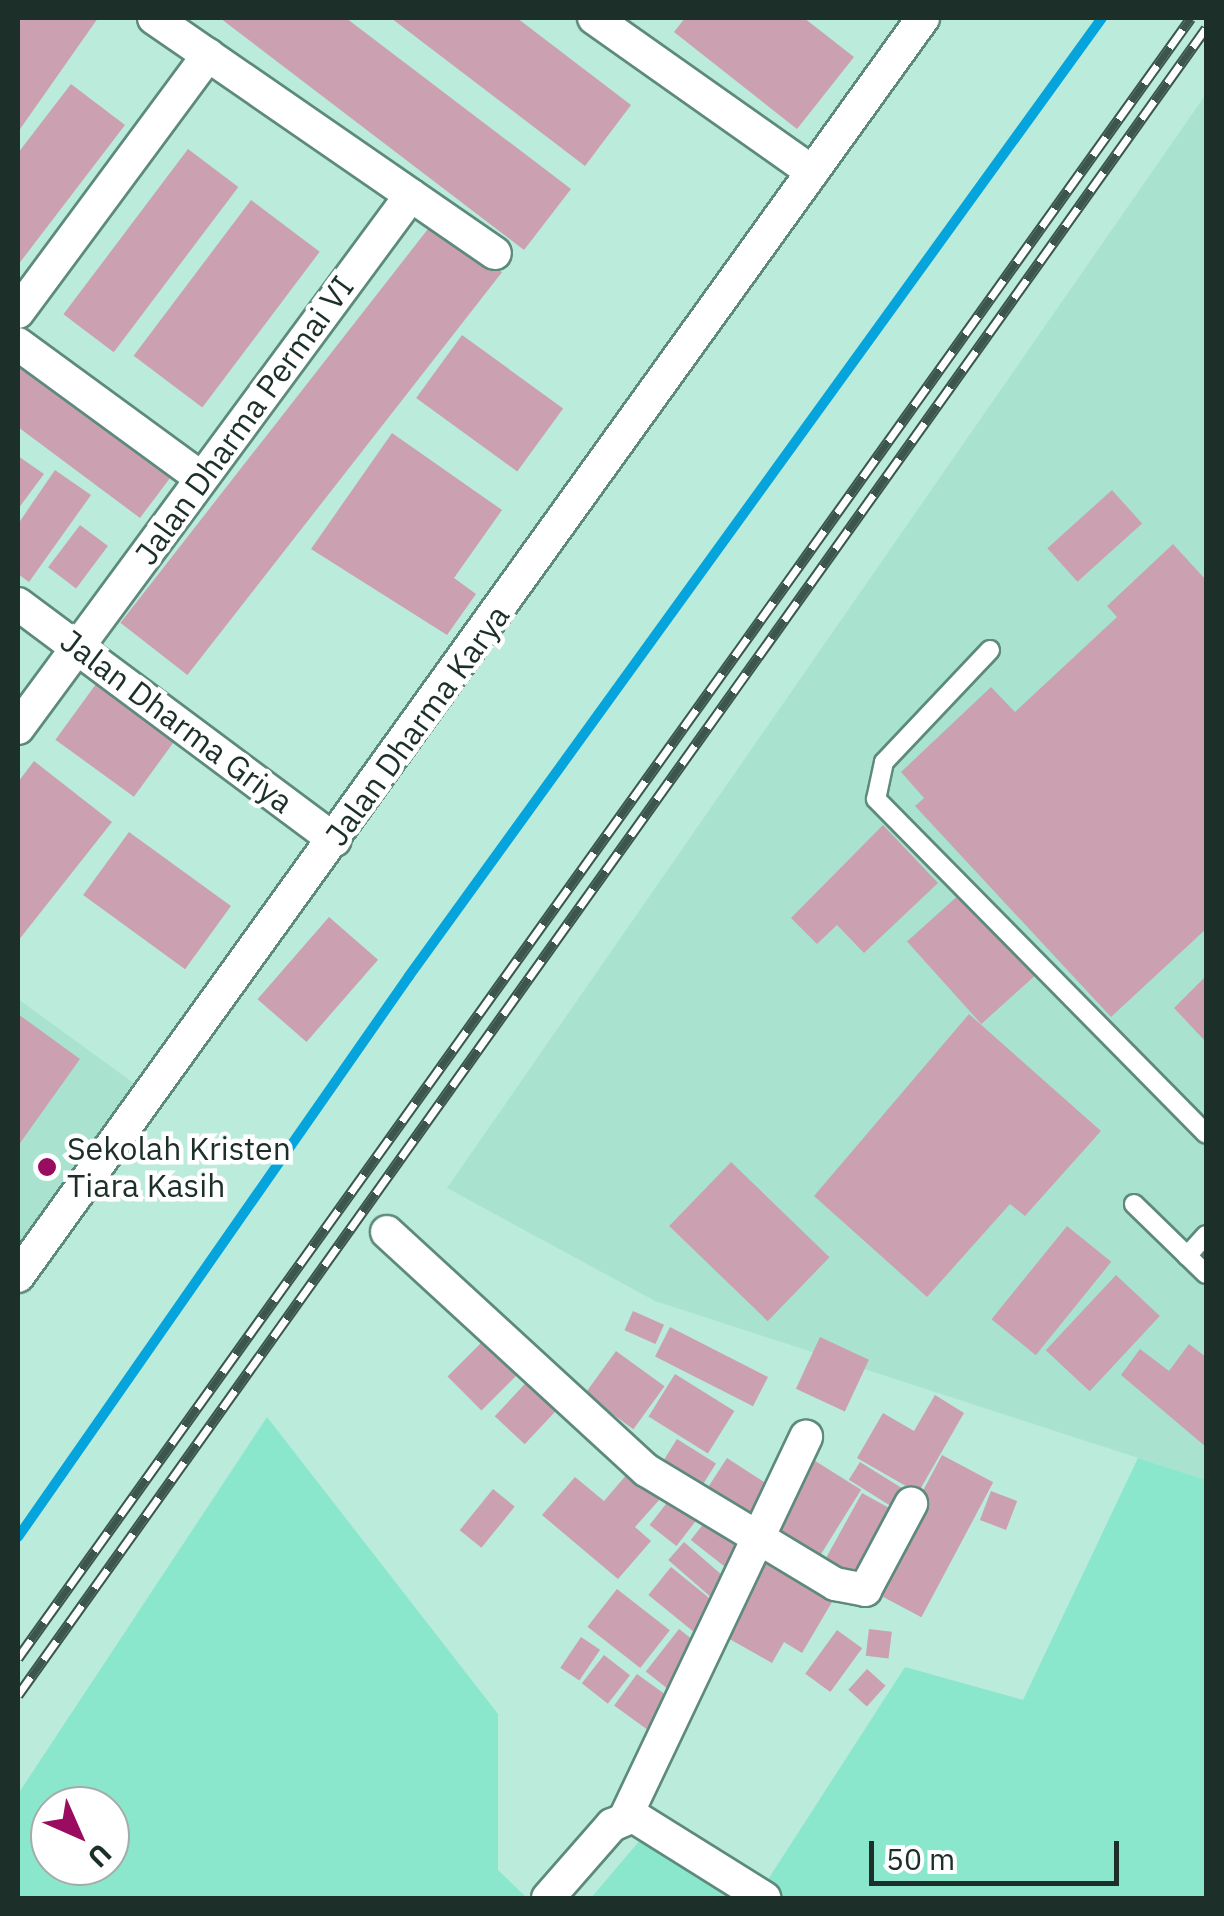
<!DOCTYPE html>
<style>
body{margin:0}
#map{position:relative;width:1224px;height:1916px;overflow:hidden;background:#bbebdb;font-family:"IBM Plex Sans",sans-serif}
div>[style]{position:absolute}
.built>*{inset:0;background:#a9e3d0}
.green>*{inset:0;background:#8be7cb}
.stream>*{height:10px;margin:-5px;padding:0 5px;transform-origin:5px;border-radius:5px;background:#05a4dd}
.building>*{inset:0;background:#cba1b2;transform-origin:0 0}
.roads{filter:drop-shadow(2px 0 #5d8a7c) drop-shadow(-2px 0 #5d8a7c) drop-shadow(0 2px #5d8a7c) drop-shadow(0 -2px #5d8a7c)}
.service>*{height:18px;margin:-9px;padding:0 9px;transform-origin:9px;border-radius:9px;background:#fff}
.minor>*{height:32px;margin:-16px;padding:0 16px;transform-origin:16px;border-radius:16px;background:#fff}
.rail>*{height:11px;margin-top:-5.5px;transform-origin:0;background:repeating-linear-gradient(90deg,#fff 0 22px,#3c554d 0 44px);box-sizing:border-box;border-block:2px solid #3c554d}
.dots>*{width:28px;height:28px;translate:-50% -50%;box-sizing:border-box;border:5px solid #fff;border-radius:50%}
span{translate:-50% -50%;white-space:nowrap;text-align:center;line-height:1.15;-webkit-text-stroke:9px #fff;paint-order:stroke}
.street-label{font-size:32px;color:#1c2f29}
.poi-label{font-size:32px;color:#1c2f29}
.left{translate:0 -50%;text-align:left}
.frame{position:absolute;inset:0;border:20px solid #1c2f29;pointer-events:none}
.north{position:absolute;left:30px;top:1786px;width:100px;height:100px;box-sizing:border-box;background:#fff;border:2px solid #a4aca9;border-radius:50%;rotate:135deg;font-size:28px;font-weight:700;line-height:40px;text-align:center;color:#1c2f29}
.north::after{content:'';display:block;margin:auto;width:35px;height:45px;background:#990c5f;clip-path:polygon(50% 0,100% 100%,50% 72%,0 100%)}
.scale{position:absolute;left:869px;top:1841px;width:250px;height:45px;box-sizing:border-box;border:5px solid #1c2f29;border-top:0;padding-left:12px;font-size:30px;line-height:35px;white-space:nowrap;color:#1c2f29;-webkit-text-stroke:8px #fff;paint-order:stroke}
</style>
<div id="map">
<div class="built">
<i style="clip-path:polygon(1206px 94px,1206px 1480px,655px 1301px,447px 1188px)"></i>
<i style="clip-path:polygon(18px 999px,135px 1084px,18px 1250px)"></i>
</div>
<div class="green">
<i style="clip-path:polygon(evenodd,267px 1417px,498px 1714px,498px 1870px,527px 1898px,18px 1898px,18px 1794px,267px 1417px,50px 1806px,110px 1806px,110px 1866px,50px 1866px,50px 1806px)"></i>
<i style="clip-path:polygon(1138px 1458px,1206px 1480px,1206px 1898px,756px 1898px,905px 1667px,1023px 1700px)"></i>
<i style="clip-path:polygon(641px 1839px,731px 1898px,591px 1898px)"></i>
</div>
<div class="stream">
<i style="left:18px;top:1537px;width:684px;rotate:-55.12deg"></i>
<i style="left:409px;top:976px;width:1182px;rotate:-54.12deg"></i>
</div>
<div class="building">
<i style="clip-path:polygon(18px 18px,98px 18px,18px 132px)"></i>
<i style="clip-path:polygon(220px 18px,346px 18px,571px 189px,524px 250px)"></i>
<i style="clip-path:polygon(391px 18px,517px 18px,631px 105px,585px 166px)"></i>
<i style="clip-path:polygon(685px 18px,804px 18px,854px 57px,797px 129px,674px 32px)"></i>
<i style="clip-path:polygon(71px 84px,125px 125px,18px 265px,18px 153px)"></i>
<i style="left:188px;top:149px;width:63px;height:207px;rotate:37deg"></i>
<i style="left:251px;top:200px;width:86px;height:195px;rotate:37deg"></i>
<i style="left:435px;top:220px;width:85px;height:511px;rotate:38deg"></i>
<i style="left:462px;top:335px;width:125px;height:78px;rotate:36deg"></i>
<i style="clip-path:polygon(18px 352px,176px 470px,140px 518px,18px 427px)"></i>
<i style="clip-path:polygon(392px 433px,502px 510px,454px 578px,476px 594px,447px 635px,311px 549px)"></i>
<i style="clip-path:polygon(18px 456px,44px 474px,18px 509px)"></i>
<i style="clip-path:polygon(55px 470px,91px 495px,29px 582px,18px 574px,18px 524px)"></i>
<i style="left:1112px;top:490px;width:45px;height:87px;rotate:48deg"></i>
<i style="left:80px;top:525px;width:35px;height:53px;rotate:37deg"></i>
<i style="clip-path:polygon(1173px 544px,1206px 580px,1206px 929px,1111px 1017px,915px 806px,924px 798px,901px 772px,991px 687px,1015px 712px,1117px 617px,1107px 606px)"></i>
<i style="left:96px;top:684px;width:97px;height:69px;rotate:36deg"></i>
<i style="clip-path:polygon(34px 761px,112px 822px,18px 941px,18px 782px)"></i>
<i style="clip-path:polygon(883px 825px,938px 883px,864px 953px,837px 925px,817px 944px,791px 918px)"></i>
<i style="left:129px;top:832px;width:126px;height:78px;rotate:36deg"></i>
<i style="left:962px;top:892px;width:111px;height:74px;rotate:48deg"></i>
<i style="left:329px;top:917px;width:65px;height:109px;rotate:41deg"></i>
<i style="clip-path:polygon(1206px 976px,1206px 1042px,1174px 1008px)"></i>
<i style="clip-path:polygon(18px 1014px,80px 1059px,18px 1146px)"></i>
<i style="clip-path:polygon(969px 1014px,1101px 1131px,1025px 1216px,1010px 1204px,927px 1297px,814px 1196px)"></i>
<i style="left:731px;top:1162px;width:137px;height:89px;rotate:44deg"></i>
<i style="left:1067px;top:1226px;width:57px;height:120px;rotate:39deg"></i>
<i style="left:1116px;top:1275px;width:60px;height:103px;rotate:43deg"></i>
<i style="left:633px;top:1311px;width:34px;height:21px;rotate:24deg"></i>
<i style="left:670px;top:1327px;width:110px;height:33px;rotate:27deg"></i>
<i style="left:820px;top:1337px;width:54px;height:57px;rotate:25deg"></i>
<i style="left:485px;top:1339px;width:48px;height:53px;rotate:45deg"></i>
<i style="clip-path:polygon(1189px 1344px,1206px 1357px,1206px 1447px,1121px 1375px,1140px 1349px,1169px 1371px)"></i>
<i style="left:616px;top:1351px;width:60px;height:53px;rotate:36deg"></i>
<i style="left:537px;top:1371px;width:41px;height:62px;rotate:43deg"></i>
<i style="left:675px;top:1374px;width:70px;height:50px;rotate:32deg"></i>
<i style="clip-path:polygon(935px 1395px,964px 1413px,918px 1493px,857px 1458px,883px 1413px,914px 1431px)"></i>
<i style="left:677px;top:1439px;width:46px;height:39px;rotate:32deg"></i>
<i style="left:942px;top:1455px;width:58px;height:153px;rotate:28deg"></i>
<i style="left:727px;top:1458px;width:61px;height:47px;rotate:33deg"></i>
<i style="left:812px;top:1459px;width:58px;height:89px;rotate:32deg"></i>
<i style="left:860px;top:1462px;width:62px;height:21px;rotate:32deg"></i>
<i style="clip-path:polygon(628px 1473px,660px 1499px,635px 1527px,651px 1541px,618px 1579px,542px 1515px,575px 1477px,604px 1501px)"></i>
<i style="left:493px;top:1489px;width:28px;height:53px;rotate:39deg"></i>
<i style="left:991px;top:1491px;width:28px;height:31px;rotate:21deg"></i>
<i style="left:862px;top:1493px;width:45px;height:82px;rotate:29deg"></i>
<i style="left:673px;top:1495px;width:34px;height:38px;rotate:38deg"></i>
<i style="left:708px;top:1518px;width:53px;height:28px;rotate:38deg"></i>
<i style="left:684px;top:1542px;width:67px;height:24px;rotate:41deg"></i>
<i style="clip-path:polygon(766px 1563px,832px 1602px,802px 1653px,784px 1642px,772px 1663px,726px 1637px)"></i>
<i style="left:671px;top:1567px;width:67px;height:36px;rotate:39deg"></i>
<i style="left:617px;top:1589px;width:67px;height:48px;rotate:38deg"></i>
<i style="left:679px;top:1629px;width:29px;height:54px;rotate:38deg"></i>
<i style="left:869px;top:1629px;width:23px;height:27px;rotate:7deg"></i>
<i style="left:837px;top:1630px;width:31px;height:54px;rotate:36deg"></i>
<i style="left:581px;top:1637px;width:23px;height:37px;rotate:34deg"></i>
<i style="left:604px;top:1655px;width:33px;height:36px;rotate:38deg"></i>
<i style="left:867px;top:1669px;width:25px;height:28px;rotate:42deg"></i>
<i style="left:637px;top:1674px;width:49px;height:39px;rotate:36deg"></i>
</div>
<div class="roads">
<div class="service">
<i style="left:990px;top:650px;width:154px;rotate:133.4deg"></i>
<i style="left:884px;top:762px;width:38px;rotate:102deg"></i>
<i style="left:876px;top:799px;width:470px;rotate:45.4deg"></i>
<i style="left:1134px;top:1204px;width:100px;rotate:44.2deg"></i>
<i style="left:1187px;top:1256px;width:28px;rotate:-48deg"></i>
</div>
<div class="minor">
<i style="left:154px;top:18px;width:414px;rotate:34.6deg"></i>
<i style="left:594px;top:18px;width:267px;rotate:35.2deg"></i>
<i style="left:18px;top:312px;width:320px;rotate:-53.5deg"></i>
<i style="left:18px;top:344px;width:227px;rotate:36.2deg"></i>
<i style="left:18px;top:604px;width:395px;rotate:36.7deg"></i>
<i style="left:18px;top:728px;width:662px;rotate:-53.6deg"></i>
<i style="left:387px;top:1232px;width:352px;rotate:42.6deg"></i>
<i style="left:646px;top:1470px;width:221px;rotate:31.1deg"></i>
<i style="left:835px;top:1584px;width:31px;rotate:11deg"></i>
<i style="left:865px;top:1590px;width:98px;rotate:-61.9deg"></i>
<i style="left:18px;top:1276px;width:1550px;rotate:-54.27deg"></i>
<i style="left:626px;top:1816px;width:420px;rotate:-64.6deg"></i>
<i style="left:548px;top:1898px;width:97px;rotate:-48.8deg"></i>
<i style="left:612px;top:1825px;width:23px;rotate:-23deg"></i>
<i style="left:633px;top:1816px;width:155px;rotate:32deg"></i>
</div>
</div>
<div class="rail">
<i style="left:18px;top:1658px;width:2016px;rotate:-54.43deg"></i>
<i style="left:18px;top:1695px;width:2047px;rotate:-54.52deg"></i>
</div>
<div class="dots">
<i style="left:47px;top:1167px;background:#990c5f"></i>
</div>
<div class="street-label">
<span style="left:244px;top:420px;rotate:-54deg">Jalan Dharma Permai VI</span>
<span style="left:177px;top:721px;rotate:37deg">Jalan Dharma Griya</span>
<span style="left:417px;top:725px;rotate:-54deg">Jalan Dharma Karya</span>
</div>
<div class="poi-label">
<span class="left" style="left:67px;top:1167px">Sekolah Kristen<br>Tiara Kasih</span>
</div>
<div class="frame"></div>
<div class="north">U</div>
<div class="scale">50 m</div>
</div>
